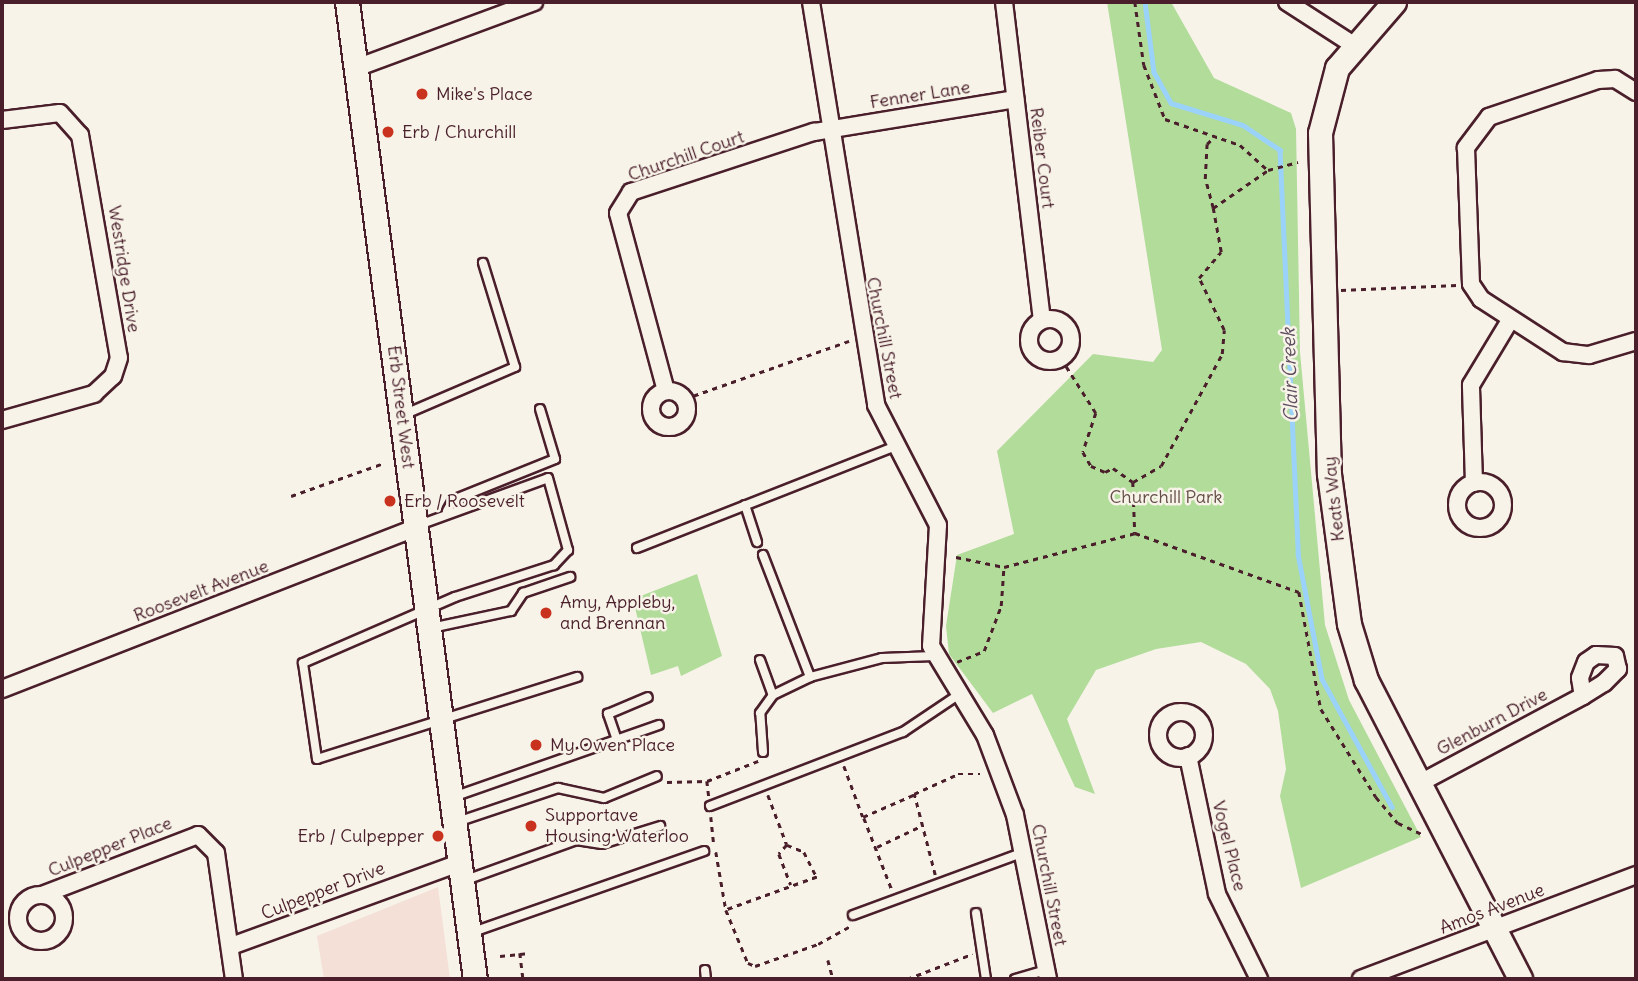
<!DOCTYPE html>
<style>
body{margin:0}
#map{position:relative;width:1638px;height:981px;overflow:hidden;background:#f7f3e8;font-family:Delius,sans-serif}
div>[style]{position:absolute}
.built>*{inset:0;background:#f4e0d7}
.green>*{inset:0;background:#b1dc9a}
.stream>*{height:4.5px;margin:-2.25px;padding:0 2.25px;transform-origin:2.25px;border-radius:2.25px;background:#9ad2fa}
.path>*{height:2.5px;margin-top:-1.25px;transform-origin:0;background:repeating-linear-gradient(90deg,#4a1f2b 0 5px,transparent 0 10px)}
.roads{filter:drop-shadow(2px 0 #4a1f2b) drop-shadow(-2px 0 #4a1f2b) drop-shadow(0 2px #4a1f2b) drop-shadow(0 -2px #4a1f2b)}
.lane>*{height:8px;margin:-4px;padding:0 4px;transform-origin:4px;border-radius:4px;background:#f7f3e8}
.street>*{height:16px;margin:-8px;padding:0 8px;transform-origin:8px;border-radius:8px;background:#f7f3e8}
.street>.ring{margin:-8px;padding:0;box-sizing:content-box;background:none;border:16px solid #f7f3e8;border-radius:50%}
.secondary>*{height:23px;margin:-11.5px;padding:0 11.5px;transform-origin:11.5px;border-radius:11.5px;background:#f7f3e8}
.dots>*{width:19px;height:19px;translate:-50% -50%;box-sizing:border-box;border:4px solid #f7f3e8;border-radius:50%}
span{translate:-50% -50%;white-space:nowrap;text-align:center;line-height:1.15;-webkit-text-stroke:5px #f7f3e8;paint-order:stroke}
.poi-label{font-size:18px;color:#4a1f2b}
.left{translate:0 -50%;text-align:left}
.right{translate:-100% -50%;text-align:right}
.street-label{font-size:18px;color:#4a1f2b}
.park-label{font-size:18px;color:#644e47}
.water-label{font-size:19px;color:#5e4c5f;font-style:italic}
.frame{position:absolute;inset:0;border:4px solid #4a1f2b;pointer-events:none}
</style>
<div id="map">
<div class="built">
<i style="clip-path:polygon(438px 887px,450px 979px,324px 979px,317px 936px)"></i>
</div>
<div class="green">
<i style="clip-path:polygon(1107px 2px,1171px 2px,1214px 78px,1291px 113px,1296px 129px,1300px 352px,1325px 625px,1349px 700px,1421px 837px,1301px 888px,1280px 796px,1286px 769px,1278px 711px,1270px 689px,1246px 664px,1201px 642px,1156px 649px,1096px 670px,1067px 719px,1095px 794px,1075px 787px,1032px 694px,993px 713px,949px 654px,946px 626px,957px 555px,1014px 534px,997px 451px,1093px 354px,1153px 362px,1162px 350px)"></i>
<i style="clip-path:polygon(697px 574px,722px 656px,681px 676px,678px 666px,651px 675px,633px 599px)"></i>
</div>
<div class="stream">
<i style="left:1145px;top:2px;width:71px;rotate:82.7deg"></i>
<i style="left:1154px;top:72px;width:35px;rotate:61deg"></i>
<i style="left:1171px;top:103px;width:75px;rotate:17deg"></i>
<i style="left:1243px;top:125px;width:45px;rotate:34deg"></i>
<i style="left:1280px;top:150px;width:404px;rotate:87.4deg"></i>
<i style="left:1298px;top:554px;width:127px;rotate:79.1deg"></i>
<i style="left:1322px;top:679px;width:146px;rotate:61.3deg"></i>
</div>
<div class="path">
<i style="left:1135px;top:2px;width:64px;rotate:81.9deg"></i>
<i style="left:1144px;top:65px;width:58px;rotate:68.7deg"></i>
<i style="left:1165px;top:119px;width:79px;rotate:19.1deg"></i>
<i style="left:1240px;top:145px;width:38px;rotate:42deg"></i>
<i style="left:1213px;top:208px;width:30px;rotate:-105deg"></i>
<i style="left:1205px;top:179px;width:35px;rotate:-87deg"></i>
<i style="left:1207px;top:144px;width:10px;rotate:-45deg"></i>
<i style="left:1341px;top:290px;width:116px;rotate:-2.5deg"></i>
<i style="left:1061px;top:358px;width:65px;rotate:57.5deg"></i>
<i style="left:1096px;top:413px;width:41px;rotate:108.4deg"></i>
<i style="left:1083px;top:452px;width:16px;rotate:60deg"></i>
<i style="left:1091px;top:466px;width:15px;rotate:23deg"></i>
<i style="left:1105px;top:472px;width:9px;rotate:-27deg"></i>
<i style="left:1113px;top:468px;width:24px;rotate:35deg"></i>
<i style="left:1133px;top:482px;width:51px;rotate:87.8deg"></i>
<i style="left:1135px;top:533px;width:174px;rotate:19.8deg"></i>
<i style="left:1299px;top:592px;width:119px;rotate:79.4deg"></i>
<i style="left:1321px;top:709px;width:104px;rotate:58deg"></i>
<i style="left:1376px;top:797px;width:34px;rotate:50deg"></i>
<i style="left:1398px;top:823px;width:26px;rotate:25deg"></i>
<i style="left:684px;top:399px;width:175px;rotate:-19.4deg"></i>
<i style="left:1133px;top:482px;width:32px;rotate:-30deg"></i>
<i style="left:1161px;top:466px;width:128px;rotate:-61.4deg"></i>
<i style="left:1222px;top:354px;width:24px;rotate:-85deg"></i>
<i style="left:1224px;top:330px;width:58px;rotate:-115.7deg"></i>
<i style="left:1199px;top:278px;width:34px;rotate:-50deg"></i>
<i style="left:1221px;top:252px;width:45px;rotate:-100.3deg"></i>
<i style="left:1213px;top:208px;width:67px;rotate:-34.6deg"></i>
<i style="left:1268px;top:170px;width:31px;rotate:-15deg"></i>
<i style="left:291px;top:496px;width:99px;rotate:-19.5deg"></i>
<i style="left:956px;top:557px;width:49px;rotate:11.8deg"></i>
<i style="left:1004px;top:567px;width:135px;rotate:-14.5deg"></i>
<i style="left:957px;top:662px;width:29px;rotate:-22deg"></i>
<i style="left:984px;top:651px;width:48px;rotate:-69.3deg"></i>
<i style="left:1001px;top:606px;width:39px;rotate:-86deg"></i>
<i style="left:844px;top:766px;width:54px;rotate:69.6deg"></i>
<i style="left:863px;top:817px;width:55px;rotate:-23.7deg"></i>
<i style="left:707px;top:781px;width:55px;rotate:-21.4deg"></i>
<i style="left:667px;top:782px;width:40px;rotate:-1.4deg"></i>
<i style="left:707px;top:781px;width:16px;rotate:83deg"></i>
<i style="left:768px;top:795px;width:53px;rotate:69.2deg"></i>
<i style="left:787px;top:845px;width:18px;rotate:22deg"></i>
<i style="left:804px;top:852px;width:28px;rotate:63deg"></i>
<i style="left:817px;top:877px;width:97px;rotate:160.1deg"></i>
<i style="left:726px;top:910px;width:57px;rotate:67.5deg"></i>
<i style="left:748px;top:963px;width:8px;rotate:23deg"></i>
<i style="left:755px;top:966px;width:67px;rotate:-19.2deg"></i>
<i style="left:818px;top:944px;width:37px;rotate:-29deg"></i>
<i style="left:711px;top:817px;width:28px;rotate:84deg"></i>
<i style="left:864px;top:818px;width:77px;rotate:68.7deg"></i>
<i style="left:787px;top:845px;width:12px;rotate:132deg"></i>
<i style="left:779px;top:854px;width:33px;rotate:69deg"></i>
<i style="left:877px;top:847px;width:49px;rotate:-25.5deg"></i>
<i style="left:716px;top:852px;width:59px;rotate:80.2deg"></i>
<i style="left:935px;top:875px;width:84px;rotate:-104.5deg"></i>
<i style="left:914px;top:794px;width:48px;rotate:-24.4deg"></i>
<i style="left:958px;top:774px;width:22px"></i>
<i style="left:520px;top:953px;width:26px;rotate:83deg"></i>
<i style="left:500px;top:956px;width:27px;rotate:-6deg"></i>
<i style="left:828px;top:960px;width:20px;rotate:75deg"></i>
<i style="left:907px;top:979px;width:70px;rotate:-21deg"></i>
</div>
<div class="roads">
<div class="lane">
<i style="left:403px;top:415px;width:122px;rotate:-23.2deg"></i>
<i style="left:515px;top:367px;width:109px;rotate:-107.1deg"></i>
<i style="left:745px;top:505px;width:39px;rotate:72deg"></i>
<i style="left:447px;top:511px;width:13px;rotate:-61deg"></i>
<i style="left:453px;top:500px;width:110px;rotate:-21.9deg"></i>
<i style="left:555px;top:459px;width:52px;rotate:-106.7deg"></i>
<i style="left:419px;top:525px;width:137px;rotate:-20deg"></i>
<i style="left:548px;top:478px;width:75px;rotate:74.5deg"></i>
<i style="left:568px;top:550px;width:21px;rotate:133deg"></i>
<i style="left:554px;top:565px;width:104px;rotate:162.1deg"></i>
<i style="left:455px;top:597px;width:166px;rotate:156.5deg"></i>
<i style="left:303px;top:663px;width:97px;rotate:81.7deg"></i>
<i style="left:317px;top:759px;width:273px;rotate:-17.5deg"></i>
<i style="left:637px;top:548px;width:278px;rotate:-21.5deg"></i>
<i style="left:763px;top:555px;width:131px;rotate:68.9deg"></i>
<i style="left:431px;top:628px;width:82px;rotate:-12deg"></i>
<i style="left:511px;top:611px;width:22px;rotate:-56deg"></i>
<i style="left:523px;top:593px;width:50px;rotate:-18.8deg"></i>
<i style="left:760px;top:660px;width:37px;rotate:70deg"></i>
<i style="left:617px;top:740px;width:28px;rotate:-109deg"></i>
<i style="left:608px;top:714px;width:43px;rotate:-23deg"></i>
<i style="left:763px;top:752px;width:39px;rotate:-94deg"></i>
<i style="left:760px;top:713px;width:22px;rotate:-54deg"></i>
<i style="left:773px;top:695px;width:41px;rotate:-25.9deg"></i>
<i style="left:810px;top:677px;width:74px;rotate:-14.8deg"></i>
<i style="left:882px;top:658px;width:52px;rotate:-2.2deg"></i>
<i style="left:453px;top:797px;width:218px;rotate:-19.3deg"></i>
<i style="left:710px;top:806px;width:207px;rotate:-21deg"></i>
<i style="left:903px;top:732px;width:66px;rotate:-33.9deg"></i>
<i style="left:457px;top:822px;width:107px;rotate:-18.6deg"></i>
<i style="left:558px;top:788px;width:47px;rotate:12.3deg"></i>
<i style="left:604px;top:798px;width:57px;rotate:-22.5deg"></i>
<i style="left:463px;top:881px;width:120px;rotate:-19.9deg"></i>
<i style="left:576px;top:840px;width:26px;rotate:9deg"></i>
<i style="left:602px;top:844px;width:61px;rotate:-17.2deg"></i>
<i style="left:976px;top:913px;width:67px;rotate:81.4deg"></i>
<i style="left:853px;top:915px;width:182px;rotate:-20.2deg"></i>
<i style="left:473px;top:932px;width:245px;rotate:-19.3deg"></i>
<i style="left:705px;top:970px;width:9px;rotate:84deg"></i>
<i style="left:1015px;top:979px;width:32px;rotate:-16deg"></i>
</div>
<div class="street">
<i style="left:811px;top:2px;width:408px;rotate:80.8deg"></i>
<i style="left:876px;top:405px;width:135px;rotate:62.7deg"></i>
<i style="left:938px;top:525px;width:121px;rotate:93.3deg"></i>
<i style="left:931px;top:646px;width:104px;rotate:58.8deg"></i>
<i style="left:985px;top:735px;width:85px;rotate:69.4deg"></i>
<i style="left:1015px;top:815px;width:167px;rotate:78.6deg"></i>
<i style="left:1004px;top:2px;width:320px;rotate:83.2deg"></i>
<i style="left:1287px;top:2px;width:77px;rotate:32.9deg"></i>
<i style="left:356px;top:68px;width:190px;rotate:-20.3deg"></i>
<i style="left:1636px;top:92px;width:25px;rotate:-148deg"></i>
<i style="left:1615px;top:79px;width:17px;rotate:177deg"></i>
<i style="left:1598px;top:80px;width:115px;rotate:161.3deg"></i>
<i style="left:1489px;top:117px;width:39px;rotate:127deg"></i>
<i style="left:1466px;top:148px;width:136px;rotate:87.9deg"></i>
<i style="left:1471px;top:284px;width:18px;rotate:56deg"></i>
<i style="left:1481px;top:299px;width:98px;rotate:32.9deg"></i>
<i style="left:1563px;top:352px;width:26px;rotate:7deg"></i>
<i style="left:1589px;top:355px;width:49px;rotate:-16.6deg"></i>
<i style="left:2px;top:120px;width:58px;rotate:-6.9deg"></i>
<i style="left:60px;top:113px;width:30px;rotate:48deg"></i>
<i style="left:80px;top:135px;width:226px;rotate:80.1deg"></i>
<i style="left:119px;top:358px;width:19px;rotate:108deg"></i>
<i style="left:113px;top:376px;width:26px;rotate:137deg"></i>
<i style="left:94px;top:394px;width:96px;rotate:164.2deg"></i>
<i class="ring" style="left:1029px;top:319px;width:26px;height:26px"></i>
<i style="left:666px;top:391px;width:184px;rotate:-105.1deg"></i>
<i style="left:618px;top:213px;width:25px;rotate:-58deg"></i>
<i style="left:631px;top:192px;width:193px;rotate:-18.2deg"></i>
<i style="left:814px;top:132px;width:204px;rotate:-9.3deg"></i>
<i class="ring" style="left:651px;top:391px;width:20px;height:20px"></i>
<i class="ring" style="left:1457px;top:482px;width:30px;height:30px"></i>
<i style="left:1474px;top:483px;width:98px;rotate:-91.8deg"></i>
<i style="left:1471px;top:385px;width:74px;rotate:-58.9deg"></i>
<i style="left:2px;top:689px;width:442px;rotate:-21.3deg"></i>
<i class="ring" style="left:1158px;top:712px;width:30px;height:30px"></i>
<i style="left:1188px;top:756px;width:141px;rotate:78.1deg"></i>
<i style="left:1217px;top:894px;width:95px;rotate:63.7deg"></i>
<i style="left:1420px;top:783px;width:185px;rotate:-28.1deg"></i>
<i style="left:1583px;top:696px;width:25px;rotate:-32deg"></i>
<i style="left:1604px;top:683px;width:20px;rotate:-45deg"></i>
<i style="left:1618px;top:669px;width:13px;rotate:-103deg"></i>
<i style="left:1615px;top:656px;width:19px;rotate:-177deg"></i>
<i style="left:1596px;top:655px;width:12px;rotate:145deg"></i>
<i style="left:1586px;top:662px;width:17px;rotate:111deg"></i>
<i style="left:1580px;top:678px;width:18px;rotate:81deg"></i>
<i style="left:42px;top:895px;width:167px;rotate:-21deg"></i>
<i style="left:198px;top:835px;width:25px;rotate:45deg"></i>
<i style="left:216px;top:853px;width:127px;rotate:81.9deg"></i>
<i class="ring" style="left:18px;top:895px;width:30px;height:30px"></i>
<i style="left:234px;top:945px;width:239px;rotate:-20deg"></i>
<i style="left:1361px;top:979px;width:294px;rotate:-20.7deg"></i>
</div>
<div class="secondary">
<i style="left:347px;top:2px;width:985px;rotate:82.54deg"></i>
<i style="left:1394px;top:2px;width:87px;rotate:130.8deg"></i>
<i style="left:1337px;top:68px;width:67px;rotate:104.7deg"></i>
<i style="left:1320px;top:133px;width:341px;rotate:88.5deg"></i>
<i style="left:1329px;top:474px;width:151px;rotate:82.4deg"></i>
<i style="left:1349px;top:624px;width:59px;rotate:73.1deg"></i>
<i style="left:1366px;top:680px;width:336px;rotate:62.7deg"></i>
</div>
</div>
<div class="dots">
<i style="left:422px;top:94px;background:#c8321e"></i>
<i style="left:388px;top:132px;background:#c8321e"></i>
<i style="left:390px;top:501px;background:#c8321e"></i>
<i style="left:546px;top:613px;background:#c8321e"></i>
<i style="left:536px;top:745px;background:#c8321e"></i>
<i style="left:531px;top:826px;background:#c8321e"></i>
<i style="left:438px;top:836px;background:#c8321e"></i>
</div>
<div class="poi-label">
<span class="left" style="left:436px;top:94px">Mike's Place</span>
<span class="left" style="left:402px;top:132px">Erb / Churchill</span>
<span class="left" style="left:404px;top:501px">Erb / Roosevelt</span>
<span class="left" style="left:560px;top:613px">Amy, Appleby,<br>and Brennan</span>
<span class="left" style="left:550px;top:745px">My Owen Place</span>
<span class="left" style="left:545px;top:826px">Supportave<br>Housing Waterloo</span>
<span class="right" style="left:424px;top:836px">Erb / Culpepper</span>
</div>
<div class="street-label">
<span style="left:920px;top:95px;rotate:-9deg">Fenner Lane</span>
<span style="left:686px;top:156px;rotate:-19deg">Churchill Court</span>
<span style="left:1042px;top:158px;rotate:83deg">Reiber Court</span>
<span style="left:124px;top:269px;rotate:81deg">Westridge Drive</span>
<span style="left:884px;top:338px;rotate:79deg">Churchill Street</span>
<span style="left:401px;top:407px;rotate:83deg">Erb Street West</span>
<span style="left:1334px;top:499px;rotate:-96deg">Keats Way</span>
<span style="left:201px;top:591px;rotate:-21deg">Roosevelt Avenue</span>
<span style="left:1492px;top:722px;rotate:-28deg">Glenburn Drive</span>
<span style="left:1229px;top:846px;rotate:76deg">Vogel Place</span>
<span style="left:110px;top:847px;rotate:-22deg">Culpepper Place</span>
<span style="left:1049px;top:885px;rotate:79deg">Churchill Street</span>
<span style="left:323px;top:891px;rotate:-21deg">Culpepper Drive</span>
<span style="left:1492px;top:909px;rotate:-21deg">Amos Avenue</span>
</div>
<div class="park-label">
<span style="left:1166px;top:497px">Churchill Park</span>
</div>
<div class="water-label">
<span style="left:1290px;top:375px;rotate:-92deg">Clair Creek</span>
</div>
<div class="frame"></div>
</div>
